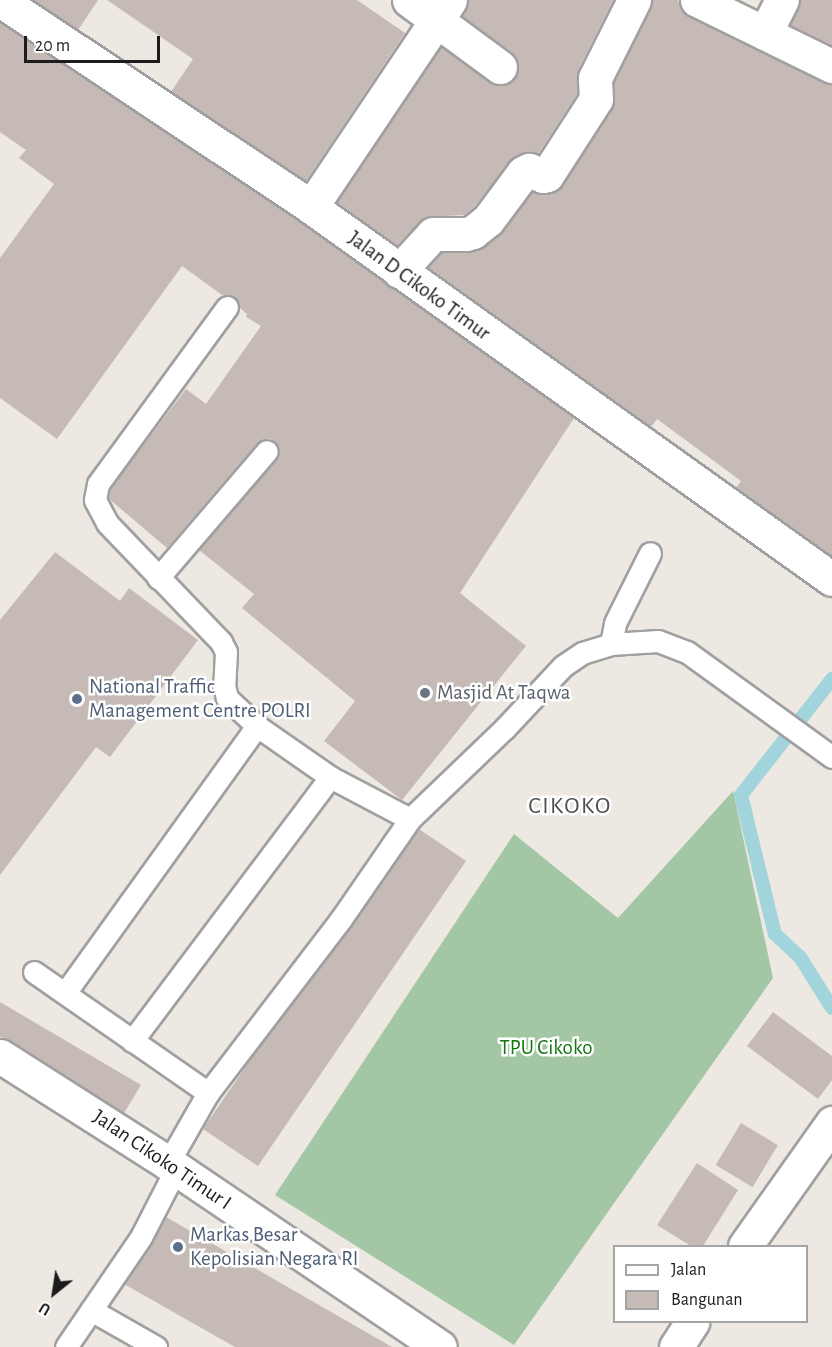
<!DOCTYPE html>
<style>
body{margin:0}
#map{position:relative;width:832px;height:1347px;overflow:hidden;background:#ede8e2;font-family:"Alegreya Sans",sans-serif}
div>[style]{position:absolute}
.cemetery>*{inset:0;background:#a3c6a4}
.stream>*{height:14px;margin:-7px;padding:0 7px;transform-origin:7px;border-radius:7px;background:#a2d5db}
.building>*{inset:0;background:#c5bab5;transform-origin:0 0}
.roads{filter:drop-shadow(2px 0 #a0a0a0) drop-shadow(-2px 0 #a0a0a0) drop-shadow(0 2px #a0a0a0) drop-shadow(0 -2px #a0a0a0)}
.service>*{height:21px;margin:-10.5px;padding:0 10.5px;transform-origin:10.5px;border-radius:10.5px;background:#fff}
.minor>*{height:33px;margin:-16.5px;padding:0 16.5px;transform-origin:16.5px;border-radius:16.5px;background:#fff}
.dots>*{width:16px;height:16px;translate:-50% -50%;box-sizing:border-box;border:3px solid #fff;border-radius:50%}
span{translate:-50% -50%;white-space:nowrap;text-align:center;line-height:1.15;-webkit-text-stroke:5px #fff;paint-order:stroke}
.street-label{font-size:21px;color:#1c1c1c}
.service-label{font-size:21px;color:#4e5e75}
.left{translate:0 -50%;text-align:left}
.worship-label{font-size:21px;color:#5b616d}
.park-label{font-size:21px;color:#10780c}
.quarter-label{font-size:24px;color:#4f4f4f;letter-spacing:1.5px}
.legend{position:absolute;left:613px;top:1245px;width:195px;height:78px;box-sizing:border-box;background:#fff;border:2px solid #a4a4a4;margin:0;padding:8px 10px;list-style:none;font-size:18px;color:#1c1c1c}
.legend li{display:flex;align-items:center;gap:12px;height:30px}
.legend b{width:30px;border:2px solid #a4a4a4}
.north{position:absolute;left:24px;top:1263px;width:60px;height:60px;-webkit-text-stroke:4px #fff;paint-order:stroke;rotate:210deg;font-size:16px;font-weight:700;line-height:24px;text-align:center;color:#1c1c1c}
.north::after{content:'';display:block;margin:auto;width:21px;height:27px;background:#1c1c1c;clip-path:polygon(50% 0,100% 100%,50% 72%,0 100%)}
.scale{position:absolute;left:24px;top:36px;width:136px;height:27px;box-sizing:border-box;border:3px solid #1c1c1c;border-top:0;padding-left:8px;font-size:18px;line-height:21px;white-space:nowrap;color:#1c1c1c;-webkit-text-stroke:4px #fff;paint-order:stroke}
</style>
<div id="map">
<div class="cemetery">
<i style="clip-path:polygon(733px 791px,773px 978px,514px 1345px,275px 1195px,514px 834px,618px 918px)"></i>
</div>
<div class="stream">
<i style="left:832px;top:679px;width:147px;rotate:128.1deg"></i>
<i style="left:741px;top:795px;width:143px;rotate:76.3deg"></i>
<i style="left:775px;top:934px;width:34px;rotate:43deg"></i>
<i style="left:800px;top:957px;width:60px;rotate:57.9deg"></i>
</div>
<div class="building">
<i style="clip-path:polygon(34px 0,98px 0,78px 30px)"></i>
<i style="clip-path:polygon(107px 0,357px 0,405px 33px,306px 181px,171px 92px,193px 59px)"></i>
<i style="clip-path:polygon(469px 0,613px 0,578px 70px,577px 94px,538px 154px,528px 151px,514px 157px,474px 207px,464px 215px,425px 217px,397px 245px,337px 202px,441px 47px,489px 82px,497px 86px,507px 84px,515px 78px,519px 68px,517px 59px,512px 52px,462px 16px)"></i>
<i style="clip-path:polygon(653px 0,678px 0,681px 10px,689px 17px,832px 85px,832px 556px,736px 488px,741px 481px,657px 419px,651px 427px,428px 267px,441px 253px,466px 253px,484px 247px,503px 231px,532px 192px,548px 194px,563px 185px,612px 109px,614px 82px)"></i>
<i style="clip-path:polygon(801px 0,832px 0,832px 45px,790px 25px)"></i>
<i style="clip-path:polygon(0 23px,300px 222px,574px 418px,460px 593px,526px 646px,402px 800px,324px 741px,355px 701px,242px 608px,254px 594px,199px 550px,277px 459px,280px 453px,276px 442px,269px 438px,257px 443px,167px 548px,108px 498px,110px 489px,186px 389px,206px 404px,261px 326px,246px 317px,247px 314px,240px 308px,235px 297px,222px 295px,182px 266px,57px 439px,0 398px,0 258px,54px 184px,19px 158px,26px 150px,0 132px)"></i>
<i style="clip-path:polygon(55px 552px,120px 601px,129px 588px,198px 640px,110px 757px,96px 747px,0 875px,0 620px)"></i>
<i style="clip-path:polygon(419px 829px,466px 861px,258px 1166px,203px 1129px,255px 1053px,351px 927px)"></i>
<i style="clip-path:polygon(0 1002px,141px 1085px,124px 1113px,10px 1040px,0 1037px)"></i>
<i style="clip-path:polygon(773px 1012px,832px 1056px,832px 1080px,818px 1099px,747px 1046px)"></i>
<i style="left:741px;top:1123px;width:43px;height:49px;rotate:31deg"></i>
<i style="clip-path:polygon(697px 1163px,738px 1190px,703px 1246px,691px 1246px,657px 1225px)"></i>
<i style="clip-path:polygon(166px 1217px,392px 1347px,235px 1347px,124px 1284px,152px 1244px)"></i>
</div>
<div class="roads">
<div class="service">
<i style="left:227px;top:307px;width:219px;rotate:126.1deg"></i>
<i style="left:98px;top:484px;width:16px;rotate:101deg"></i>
<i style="left:95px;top:500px;width:26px;rotate:62deg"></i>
<i style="left:107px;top:523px;width:165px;rotate:46.2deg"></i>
<i style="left:221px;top:642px;width:11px;rotate:63deg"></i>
<i style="left:226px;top:652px;width:33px;rotate:93deg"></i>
<i style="left:224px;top:685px;width:13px;rotate:77deg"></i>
<i style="left:227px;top:698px;width:41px;rotate:43deg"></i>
<i style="left:158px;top:578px;width:167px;rotate:-49.4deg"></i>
<i style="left:611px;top:644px;width:21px;rotate:-79deg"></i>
<i style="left:615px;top:623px;width:78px;rotate:-63.4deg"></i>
<i style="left:34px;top:972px;width:212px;rotate:34.8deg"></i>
<i style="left:65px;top:993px;width:329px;rotate:-54.3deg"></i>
<i style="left:257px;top:726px;width:89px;rotate:34.9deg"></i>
<i style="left:330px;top:777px;width:90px;rotate:27.7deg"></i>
<i style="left:132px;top:1041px;width:330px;rotate:-53.1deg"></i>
<i style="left:168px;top:1163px;width:81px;rotate:-60.3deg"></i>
<i style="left:208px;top:1093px;width:219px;rotate:-52.6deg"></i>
<i style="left:341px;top:919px;width:121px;rotate:-55.4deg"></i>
<i style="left:410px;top:819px;width:130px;rotate:-43.8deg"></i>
<i style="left:504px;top:729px;width:86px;rotate:-46.9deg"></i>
<i style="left:563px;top:666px;width:23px;rotate:-34deg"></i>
<i style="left:582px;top:653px;width:30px;rotate:-17deg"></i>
<i style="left:611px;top:644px;width:47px;rotate:-3.7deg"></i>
<i style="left:658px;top:641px;width:31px;rotate:21deg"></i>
<i style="left:687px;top:652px;width:179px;rotate:35.9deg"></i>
<i style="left:91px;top:1310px;width:75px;rotate:29.6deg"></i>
<i style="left:66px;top:1347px;width:133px;rotate:-55.7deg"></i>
<i style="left:141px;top:1237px;width:76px;rotate:-62.8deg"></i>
</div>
<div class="minor">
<i style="left:0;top:0;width:374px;rotate:33.6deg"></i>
<i style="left:311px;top:207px;width:640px;rotate:35.53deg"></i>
<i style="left:409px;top:0;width:113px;rotate:36.4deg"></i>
<i style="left:697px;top:0;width:150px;rotate:26.1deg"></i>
<i style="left:765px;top:33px;width:37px;rotate:-63deg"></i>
<i style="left:311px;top:207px;width:249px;rotate:-56.1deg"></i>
<i style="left:399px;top:271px;width:50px;rotate:-47.4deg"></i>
<i style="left:433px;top:234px;width:33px"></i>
<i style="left:466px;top:234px;width:7px;rotate:-16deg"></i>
<i style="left:473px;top:232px;width:19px;rotate:-39deg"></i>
<i style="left:488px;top:220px;width:59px;rotate:-53.3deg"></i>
<i style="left:523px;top:173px;width:7px;rotate:-27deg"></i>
<i style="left:529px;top:170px;width:15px;rotate:23deg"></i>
<i style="left:543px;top:176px;width:4px;rotate:-14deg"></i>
<i style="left:547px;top:175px;width:90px;rotate:-57.2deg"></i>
<i style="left:596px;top:99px;width:21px;rotate:-93deg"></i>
<i style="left:595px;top:78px;width:87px;rotate:-63.4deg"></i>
<i style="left:0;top:1056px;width:199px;rotate:32.5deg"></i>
<i style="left:168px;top:1163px;width:328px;rotate:34.1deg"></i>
<i style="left:745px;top:1246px;width:151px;rotate:-54.7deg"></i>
<i style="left:676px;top:1347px;width:30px;rotate:-57deg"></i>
</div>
</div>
<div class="dots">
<i style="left:425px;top:693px;background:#6b7280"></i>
<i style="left:77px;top:699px;background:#5c6f8a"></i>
<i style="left:178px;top:1247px;background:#5c6f8a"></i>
</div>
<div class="street-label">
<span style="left:419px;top:286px;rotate:36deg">Jalan D Cikoko Timur</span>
<span style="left:162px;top:1160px;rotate:34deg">Jalan Cikoko Timur I</span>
</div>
<div class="service-label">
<span class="left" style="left:89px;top:699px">National Traffic<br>Management Centre POLRI</span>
<span class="left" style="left:190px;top:1247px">Markas Besar<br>Kepolisian Negara RI</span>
</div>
<div class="worship-label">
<span class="left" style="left:437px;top:693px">Masjid At Taqwa</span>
</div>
<div class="park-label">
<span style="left:546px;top:1048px">TPU Cikoko</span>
</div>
<div class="quarter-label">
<span style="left:570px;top:807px">CIKOKO</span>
</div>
<ul class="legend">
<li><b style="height:8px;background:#fff"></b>Jalan</li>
<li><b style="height:16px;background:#c5bab5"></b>Bangunan</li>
</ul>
<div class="north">U</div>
<div class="scale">20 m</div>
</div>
